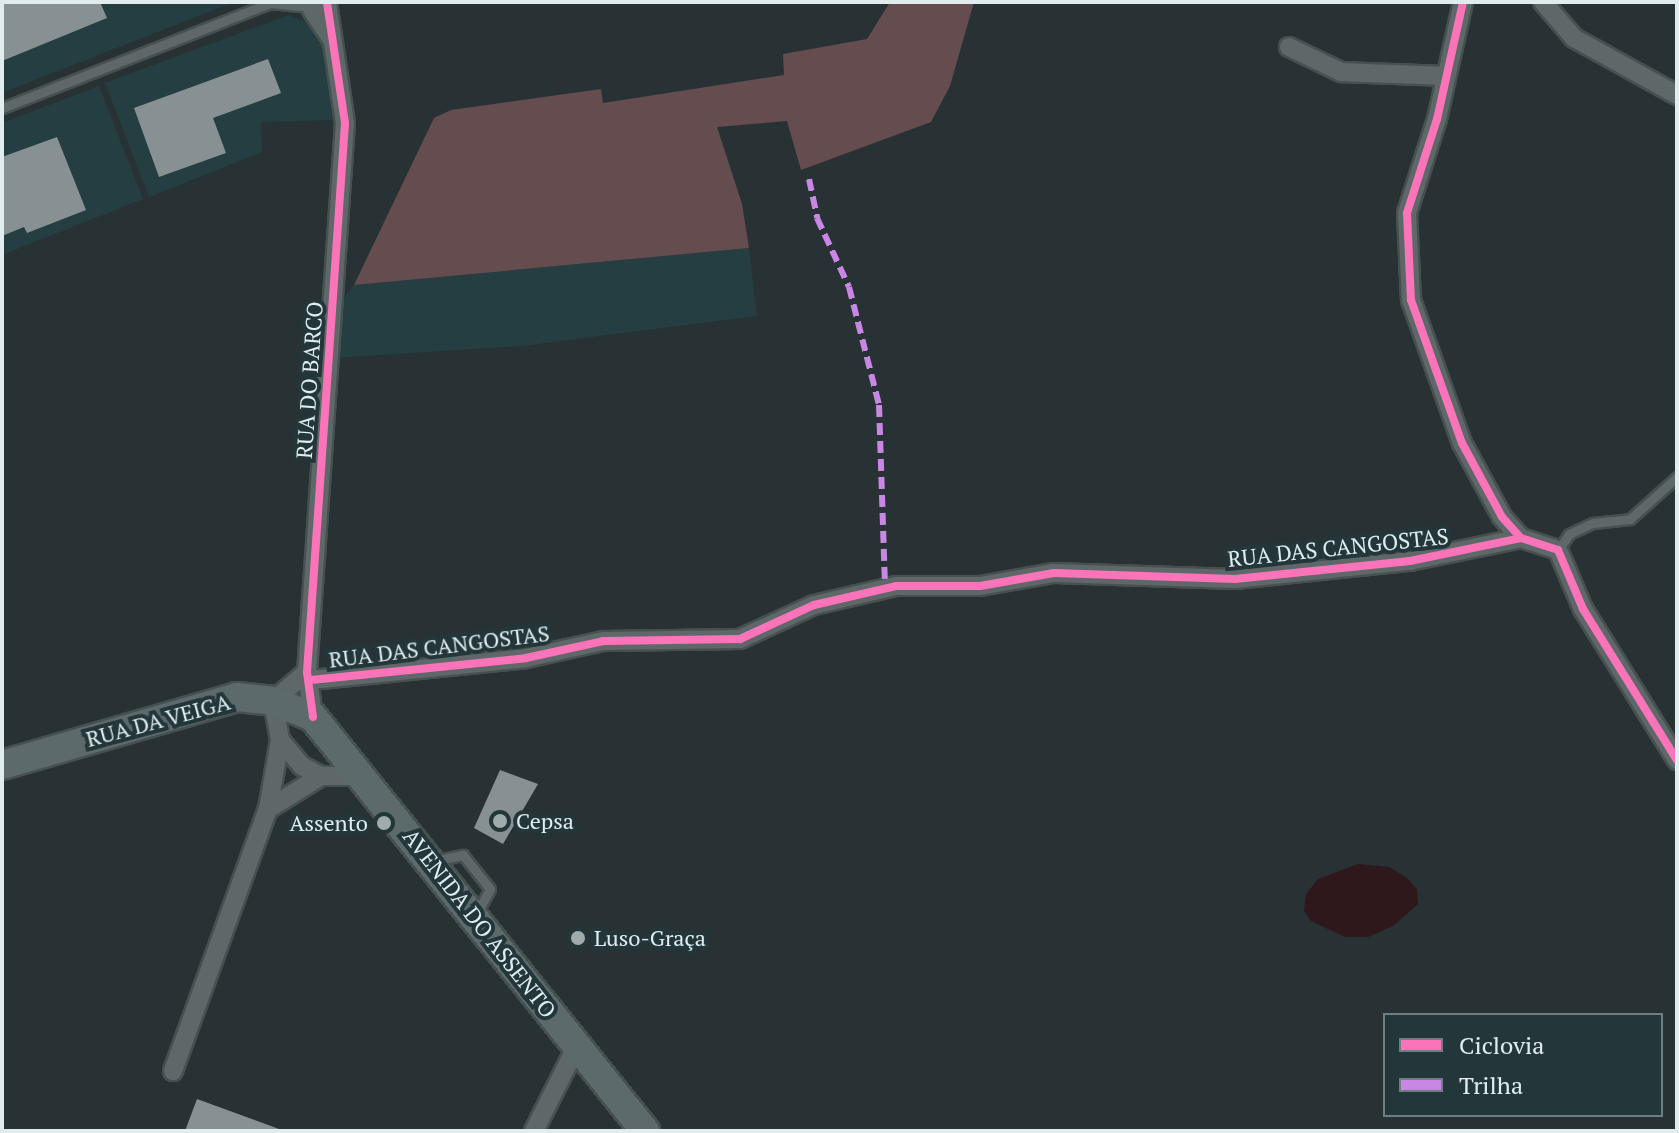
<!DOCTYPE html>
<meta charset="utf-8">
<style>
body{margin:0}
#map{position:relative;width:1679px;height:1133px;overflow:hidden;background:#283234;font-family:"PT Serif",serif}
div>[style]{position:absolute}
.built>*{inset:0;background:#253e42}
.green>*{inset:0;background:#654c4f}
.water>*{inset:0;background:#2e181b}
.building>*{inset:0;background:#879092}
.roads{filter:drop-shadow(2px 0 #475051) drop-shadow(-2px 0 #475051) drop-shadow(0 2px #475051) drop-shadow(0 -2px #475051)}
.lane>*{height:9px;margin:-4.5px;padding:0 4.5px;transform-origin:4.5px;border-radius:4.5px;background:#5f6869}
.street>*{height:18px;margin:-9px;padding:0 9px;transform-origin:9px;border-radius:9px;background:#5f6869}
.primary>*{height:28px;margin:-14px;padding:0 14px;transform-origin:14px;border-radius:14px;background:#5d6a6b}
.quiet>*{height:6px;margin-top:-3px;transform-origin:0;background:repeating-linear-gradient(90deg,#c787e3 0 12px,transparent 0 18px)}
.cycleway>*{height:8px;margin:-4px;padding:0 4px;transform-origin:4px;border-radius:4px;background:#fb73b8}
.dots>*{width:22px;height:22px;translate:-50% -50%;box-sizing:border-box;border:4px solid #233639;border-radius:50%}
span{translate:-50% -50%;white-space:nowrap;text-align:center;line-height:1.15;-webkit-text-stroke:8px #233639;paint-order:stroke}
.street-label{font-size:22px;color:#e0eced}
.poi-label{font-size:22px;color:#e0eced}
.left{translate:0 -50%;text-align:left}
.right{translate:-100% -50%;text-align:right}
.frame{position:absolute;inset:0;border:4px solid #e0eced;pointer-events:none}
.legend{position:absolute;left:1383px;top:1013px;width:280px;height:104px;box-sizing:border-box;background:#233639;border:2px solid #6f7f81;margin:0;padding:10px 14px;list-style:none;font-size:24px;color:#e0eced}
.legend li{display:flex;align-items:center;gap:16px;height:40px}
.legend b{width:40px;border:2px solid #6f7f81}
</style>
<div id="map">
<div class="built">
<i style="clip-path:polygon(2px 2px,234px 2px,2px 93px)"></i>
<i style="clip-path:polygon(288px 15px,308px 23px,323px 43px,335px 120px,261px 122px,262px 152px,149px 197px,105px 83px)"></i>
<i style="clip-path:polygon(99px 86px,143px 199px,2px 255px,2px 123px)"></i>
<i style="clip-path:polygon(749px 248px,757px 316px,522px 346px,334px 358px,336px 307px,354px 285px)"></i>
</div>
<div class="green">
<i style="clip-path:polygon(890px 2px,974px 2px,950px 86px,931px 122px,801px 170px,787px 121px,717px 127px,742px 204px,749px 248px,354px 285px,434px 118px,451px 110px,601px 89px,603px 103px,784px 75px,783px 54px,867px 39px)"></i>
</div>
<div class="water">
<i style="clip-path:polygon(1358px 864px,1389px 867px,1407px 878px,1417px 889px,1418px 904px,1393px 926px,1368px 937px,1345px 937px,1311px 921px,1304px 911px,1306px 894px,1318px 879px)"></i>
</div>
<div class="building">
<i style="clip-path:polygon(2px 2px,100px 2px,107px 18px,2px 61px)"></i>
<i style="clip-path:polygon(268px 59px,281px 93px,213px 118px,226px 153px,159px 177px,134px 108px)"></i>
<i style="clip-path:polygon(57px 137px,86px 210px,27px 233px,24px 227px,2px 236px,2px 157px)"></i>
<i style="clip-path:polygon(500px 770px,538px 784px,503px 844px,474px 828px)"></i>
<i style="clip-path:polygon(197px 1099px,279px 1129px,279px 1131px,185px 1131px)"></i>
</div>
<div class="roads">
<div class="lane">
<i style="left:296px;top:2px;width:19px;rotate:21deg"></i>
<i style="left:270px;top:3px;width:30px;rotate:6deg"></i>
<i style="left:2px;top:108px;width:290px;rotate:-21.4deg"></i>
<i style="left:1558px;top:550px;width:19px;rotate:-55deg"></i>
<i style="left:1569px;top:534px;width:26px;rotate:-25deg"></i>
<i style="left:1593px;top:523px;width:37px;rotate:-6deg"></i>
<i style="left:1630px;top:519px;width:63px;rotate:-41.8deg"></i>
<i style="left:434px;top:861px;width:30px;rotate:-12deg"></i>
<i style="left:463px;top:855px;width:43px;rotate:51.5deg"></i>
<i style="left:490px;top:889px;width:29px;rotate:119deg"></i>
</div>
<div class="street">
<i style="left:1463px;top:2px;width:120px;rotate:102.5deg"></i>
<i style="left:1437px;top:119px;width:99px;rotate:107.7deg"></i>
<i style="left:1407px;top:213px;width:87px;rotate:87.4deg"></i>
<i style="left:1411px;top:300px;width:152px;rotate:70.4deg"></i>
<i style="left:1462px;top:443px;width:84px;rotate:61.6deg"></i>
<i style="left:1502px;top:517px;width:28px;rotate:48deg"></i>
<i style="left:1521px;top:538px;width:39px;rotate:18deg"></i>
<i style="left:1558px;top:550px;width:64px;rotate:67deg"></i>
<i style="left:1583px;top:609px;width:178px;rotate:58.1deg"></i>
<i style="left:1543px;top:2px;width:48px;rotate:49.3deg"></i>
<i style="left:1574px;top:38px;width:118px;rotate:29deg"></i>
<i style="left:312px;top:10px;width:34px;rotate:56deg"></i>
<i style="left:1289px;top:47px;width:58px;rotate:25.7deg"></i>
<i style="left:1341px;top:72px;width:105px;rotate:2.2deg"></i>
<i style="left:311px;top:680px;width:216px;rotate:-5.8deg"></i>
<i style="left:526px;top:658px;width:79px;rotate:-12.4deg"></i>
<i style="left:603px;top:641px;width:137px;rotate:-0.8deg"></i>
<i style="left:740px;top:639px;width:81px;rotate:-24.7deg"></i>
<i style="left:814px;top:605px;width:84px;rotate:-13deg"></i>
<i style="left:896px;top:586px;width:84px"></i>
<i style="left:980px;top:586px;width:75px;rotate:-10deg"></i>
<i style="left:1054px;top:573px;width:181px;rotate:1.9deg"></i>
<i style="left:1235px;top:579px;width:176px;rotate:-5.9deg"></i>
<i style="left:1410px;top:561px;width:113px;rotate:-11.7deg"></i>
<i style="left:313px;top:717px;width:45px;rotate:-97.6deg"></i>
<i style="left:307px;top:672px;width:550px;rotate:-86.04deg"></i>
<i style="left:345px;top:123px;width:122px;rotate:-98.5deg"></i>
<i style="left:280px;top:740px;width:34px;rotate:50deg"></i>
<i style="left:302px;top:766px;width:21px;rotate:28deg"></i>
<i style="left:268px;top:809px;width:62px;rotate:-31.9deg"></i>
<i style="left:321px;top:776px;width:43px"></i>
<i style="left:173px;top:1071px;width:279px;rotate:-70.1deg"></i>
<i style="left:268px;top:809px;width:70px;rotate:-80.1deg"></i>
<i style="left:280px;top:740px;width:40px;rotate:-100deg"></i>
<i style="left:273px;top:701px;width:45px;rotate:-40.5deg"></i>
<i style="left:534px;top:1131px;width:95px;rotate:-63.2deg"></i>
</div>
<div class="primary">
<i style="left:2px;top:765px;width:245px;rotate:-16.1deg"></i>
<i style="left:237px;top:697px;width:36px;rotate:6deg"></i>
<i style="left:273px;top:701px;width:43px;rotate:21.8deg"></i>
<i style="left:313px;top:717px;width:531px;rotate:51.27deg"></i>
</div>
</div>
<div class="quiet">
<i style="left:809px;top:179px;width:40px;rotate:78deg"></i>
<i style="left:817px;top:218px;width:76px;rotate:65.1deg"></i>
<i style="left:849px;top:287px;width:122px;rotate:75.7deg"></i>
<i style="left:879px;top:405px;width:184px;rotate:88.1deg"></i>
</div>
<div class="cycleway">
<i style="left:1463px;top:2px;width:120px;rotate:102.5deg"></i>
<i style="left:1437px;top:119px;width:99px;rotate:107.7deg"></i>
<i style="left:1407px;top:213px;width:87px;rotate:87.4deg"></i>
<i style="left:1411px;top:300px;width:152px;rotate:70.4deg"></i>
<i style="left:1462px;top:443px;width:84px;rotate:61.6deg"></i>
<i style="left:1502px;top:517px;width:28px;rotate:48deg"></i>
<i style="left:1521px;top:538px;width:39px;rotate:18deg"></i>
<i style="left:1558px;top:550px;width:64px;rotate:67deg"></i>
<i style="left:1583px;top:609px;width:178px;rotate:58.1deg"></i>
<i style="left:311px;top:680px;width:216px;rotate:-5.8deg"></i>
<i style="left:526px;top:658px;width:79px;rotate:-12.4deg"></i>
<i style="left:603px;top:641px;width:137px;rotate:-0.8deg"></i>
<i style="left:740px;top:639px;width:81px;rotate:-24.7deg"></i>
<i style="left:814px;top:605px;width:84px;rotate:-13deg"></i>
<i style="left:896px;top:586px;width:84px"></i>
<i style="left:980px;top:586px;width:75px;rotate:-10deg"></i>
<i style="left:1054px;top:573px;width:181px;rotate:1.9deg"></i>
<i style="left:1235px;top:579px;width:176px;rotate:-5.9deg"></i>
<i style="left:1410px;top:561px;width:113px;rotate:-11.7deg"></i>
<i style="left:313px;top:717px;width:45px;rotate:-97.6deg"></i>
<i style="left:307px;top:672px;width:550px;rotate:-86.04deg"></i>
<i style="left:345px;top:123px;width:122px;rotate:-98.5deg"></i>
</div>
<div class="dots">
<i style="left:500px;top:821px;background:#a0abac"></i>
<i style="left:384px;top:823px;background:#a0abac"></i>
<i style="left:578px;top:938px;background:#a0abac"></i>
</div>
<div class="street-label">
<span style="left:309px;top:380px;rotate:-86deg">RUA DO BARCO</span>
<span style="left:1338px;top:547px;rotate:-6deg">RUA DAS CANGOSTAS</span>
<span style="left:439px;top:646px;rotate:-7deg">RUA DAS CANGOSTAS</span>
<span style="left:158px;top:720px;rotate:-15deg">RUA DA VEIGA</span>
<span style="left:480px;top:923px;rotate:52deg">AVENIDA DO ASSENTO</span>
</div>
<div class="poi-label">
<span class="left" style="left:516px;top:821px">Cepsa</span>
<span class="right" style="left:368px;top:823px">Assento</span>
<span class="left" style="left:594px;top:938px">Luso-Graça</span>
</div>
<div class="frame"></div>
<ul class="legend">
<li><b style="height:10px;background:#fb73b8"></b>Ciclovia</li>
<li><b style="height:10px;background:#c787e3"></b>Trilha</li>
</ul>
</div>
